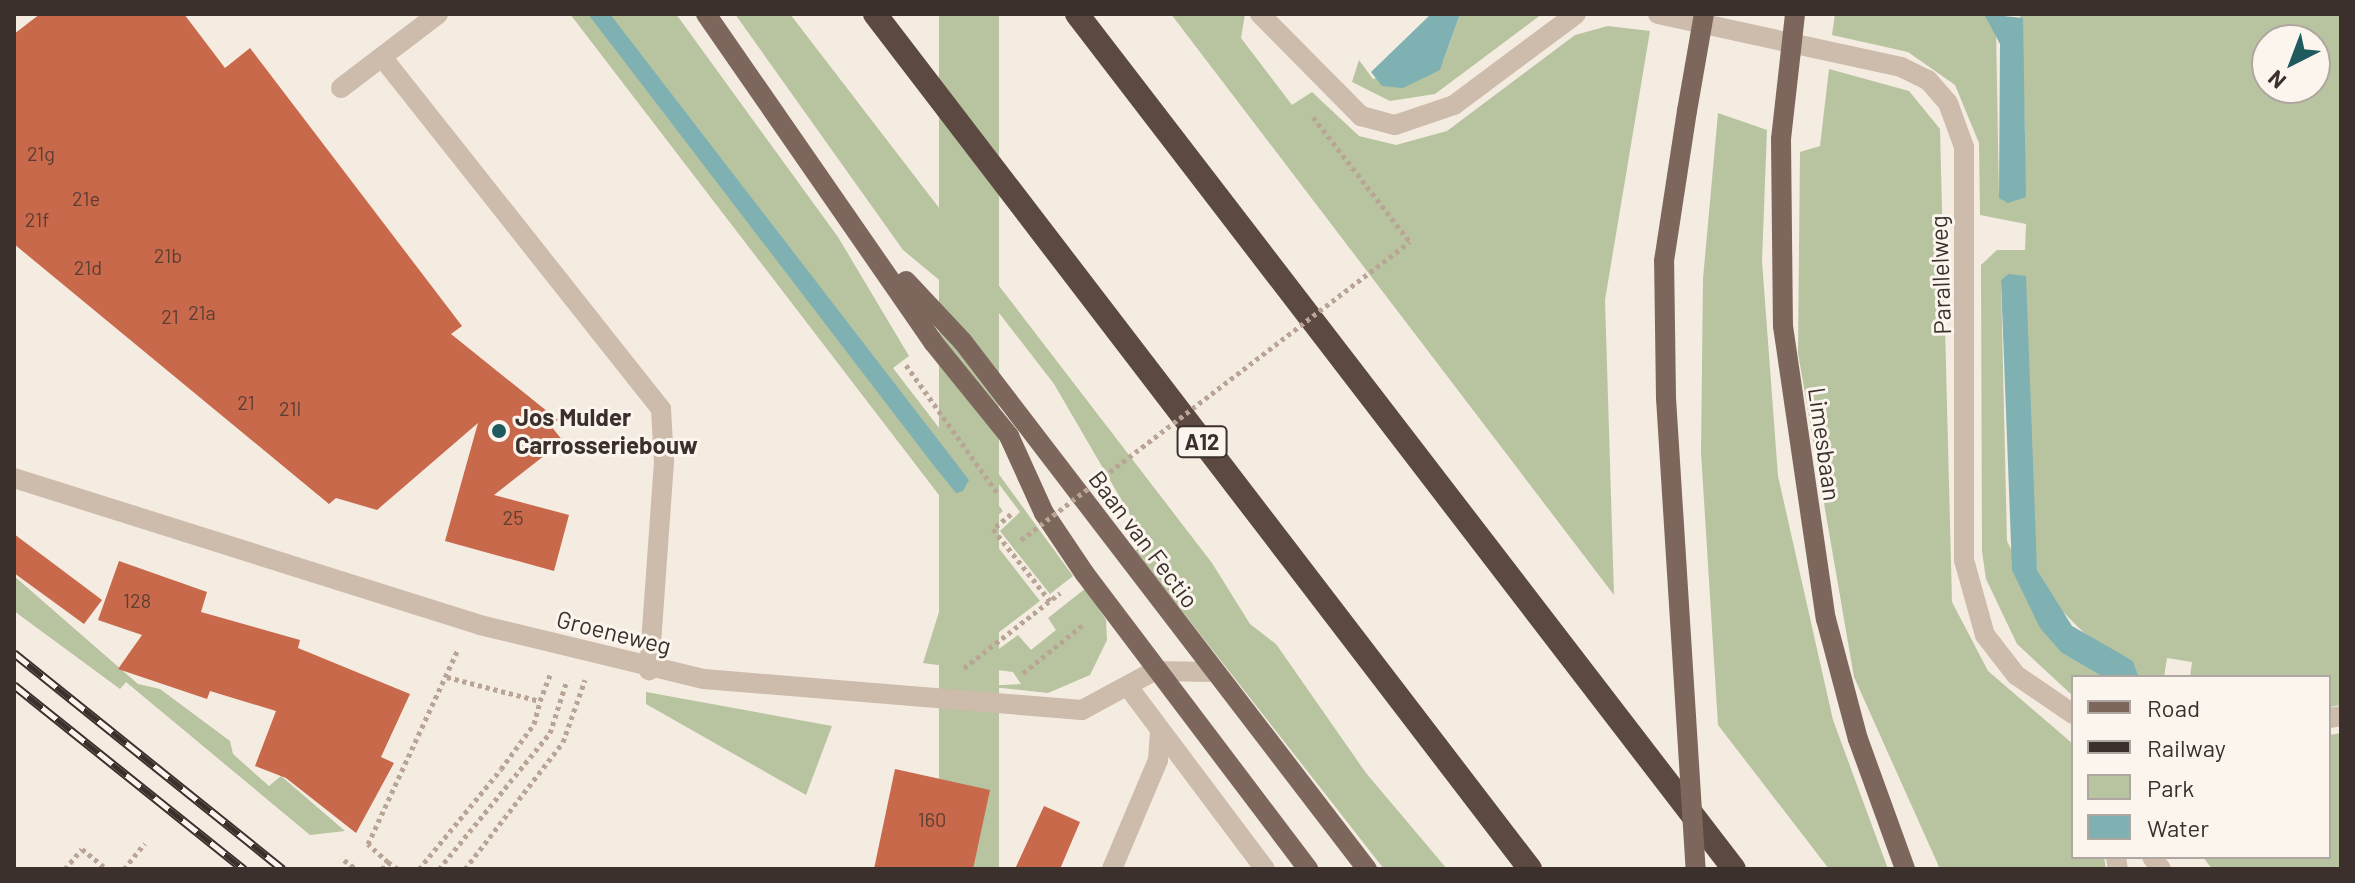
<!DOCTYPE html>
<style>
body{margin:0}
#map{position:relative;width:2355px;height:883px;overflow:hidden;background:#f4ebe1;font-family:Barlow,sans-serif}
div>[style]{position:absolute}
.green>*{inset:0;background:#b8c4a0;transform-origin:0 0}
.water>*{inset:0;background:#7fb0b2}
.building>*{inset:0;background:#c8694b}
.path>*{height:5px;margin-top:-2.5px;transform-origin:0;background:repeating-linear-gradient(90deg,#b9a596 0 4px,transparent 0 8px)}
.minor>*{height:20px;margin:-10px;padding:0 10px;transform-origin:10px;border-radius:10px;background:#cdbbac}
.major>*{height:20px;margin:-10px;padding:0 10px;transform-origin:10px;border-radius:10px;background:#7d675c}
.highway>*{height:24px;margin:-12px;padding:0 12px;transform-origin:12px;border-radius:12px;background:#5c4a42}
.rail>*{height:9px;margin-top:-4.5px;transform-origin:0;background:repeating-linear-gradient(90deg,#fbf5ee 0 18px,#3b302b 0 36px);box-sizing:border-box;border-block:2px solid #3b302b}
.path-bridge>*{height:5px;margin-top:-2.5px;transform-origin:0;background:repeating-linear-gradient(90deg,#b9a596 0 4px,transparent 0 8px)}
.major-bridge>*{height:20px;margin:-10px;padding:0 10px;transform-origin:10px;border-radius:10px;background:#7d675c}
.dots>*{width:22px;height:22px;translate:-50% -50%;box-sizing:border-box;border:4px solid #fbf5ee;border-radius:50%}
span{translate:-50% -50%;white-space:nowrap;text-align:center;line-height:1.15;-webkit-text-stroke:6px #fbf5ee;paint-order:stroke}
.number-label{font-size:20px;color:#5e3e33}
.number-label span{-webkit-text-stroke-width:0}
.shield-label span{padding:2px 6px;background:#fbf5ee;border:2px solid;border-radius:6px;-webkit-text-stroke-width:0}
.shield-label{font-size:22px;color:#3b302b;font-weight:700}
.street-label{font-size:24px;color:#3b302b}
.poi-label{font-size:24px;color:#3b302b;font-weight:700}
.left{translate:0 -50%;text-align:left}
.frame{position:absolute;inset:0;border:16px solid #3b302b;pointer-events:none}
.legend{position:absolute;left:2071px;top:675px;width:260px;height:184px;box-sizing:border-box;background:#fbf5ee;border:2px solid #aea6a0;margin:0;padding:10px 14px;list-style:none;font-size:24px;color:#3b302b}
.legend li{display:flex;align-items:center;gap:16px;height:40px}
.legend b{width:40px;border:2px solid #aea6a0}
.north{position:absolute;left:2251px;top:24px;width:80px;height:80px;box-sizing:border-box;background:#fbf5ee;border:2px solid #aea6a0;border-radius:50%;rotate:222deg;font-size:22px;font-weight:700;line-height:32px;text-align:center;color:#3b302b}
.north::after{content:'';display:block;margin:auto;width:28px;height:36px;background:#1f5a5e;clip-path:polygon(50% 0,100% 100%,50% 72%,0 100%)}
</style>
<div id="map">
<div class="green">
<i style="clip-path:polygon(570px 14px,676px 14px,838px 237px,909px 356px,893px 368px,1003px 511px,983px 528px,1040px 601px,953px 667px,923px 663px,965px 529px)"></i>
<i style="clip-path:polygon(735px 14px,790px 14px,1212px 563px,1250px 624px,1276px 644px,1366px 773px,1447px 869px,1384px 869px,1135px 551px,1146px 542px,1054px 384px,986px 296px,972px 307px,903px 250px)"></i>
<i style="left:939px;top:14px;width:60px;height:1078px"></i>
<i style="clip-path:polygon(1171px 14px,1245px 14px,1241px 38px,1292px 105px,1312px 92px,1359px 136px,1396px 145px,1447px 131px,1575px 35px,1608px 26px,1650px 31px,1605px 300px,1614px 595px)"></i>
<i style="clip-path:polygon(1460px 14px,1542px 14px,1435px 94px,1390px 101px,1352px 82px,1359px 60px,1373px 79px,1443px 62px)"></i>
<i style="clip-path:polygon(evenodd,1835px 14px,1984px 14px,1996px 27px,1999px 198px,2025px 130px,2020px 14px,2341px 14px,2341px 705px,2329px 707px,2329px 677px,2190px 677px,2192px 662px,2167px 658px,2164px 677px,2139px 677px,2133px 661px,2091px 640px,2055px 604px,2037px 570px,2008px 274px,2001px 280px,2007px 541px,2062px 653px,2103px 677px,2073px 677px,2073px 696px,2017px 644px,1986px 579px,1982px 551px,1981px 265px,1997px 250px,2025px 250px,2026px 224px,1980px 215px,1979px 143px,1955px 85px,1908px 52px,1832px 35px,1835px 14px,2267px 40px,2315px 40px,2315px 88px,2267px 88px,2267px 40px)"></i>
<i style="clip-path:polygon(1829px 69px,1909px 91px,1940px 129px,1952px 602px,1988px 671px,2073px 744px,2073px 857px,2104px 857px,2106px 869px,1940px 869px,1854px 677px,1798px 353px,1800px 152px,1820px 146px)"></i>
<i style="clip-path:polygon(1718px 113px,1767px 130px,1762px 261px,1778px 476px,1833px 720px,1888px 869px,1829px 869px,1718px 725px,1701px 452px,1703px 279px)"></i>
<i style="clip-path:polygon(987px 458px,1073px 576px,1050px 594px,1000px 531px,1020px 512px,982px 462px)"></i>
<i style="clip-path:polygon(14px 576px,138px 684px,160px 689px,230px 741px,233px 754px,269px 786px,281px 776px,345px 831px,310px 835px,126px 682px,120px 689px,14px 611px)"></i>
<i style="clip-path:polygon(1086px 588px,1106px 620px,1107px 640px,1090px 675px,1048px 693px,982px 686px,1021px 684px,1013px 672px,974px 667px,1018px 635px,1031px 650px,1056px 630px,1048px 618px)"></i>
<i style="clip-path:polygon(646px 692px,832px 726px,806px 795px,646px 704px)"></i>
<i style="clip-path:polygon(2341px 733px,2341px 869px,2212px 869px,2203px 857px,2329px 857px,2329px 735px)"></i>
</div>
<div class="water">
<i style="clip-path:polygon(588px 14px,610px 14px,969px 480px,963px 491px,956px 493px,931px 462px)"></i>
<i style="clip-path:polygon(1431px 14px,1460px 14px,1440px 70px,1403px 88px,1382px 86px,1371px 72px)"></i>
<i style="clip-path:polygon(1984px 14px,2023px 18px,2026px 197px,2008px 203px,1999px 198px,2000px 44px)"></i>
<i style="clip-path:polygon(2008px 274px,2026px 276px,2037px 570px,2072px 626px,2133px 661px,2139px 677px,2103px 677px,2062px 653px,2040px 628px,2012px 570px,2001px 280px)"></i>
</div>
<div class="building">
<i style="clip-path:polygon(40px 14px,184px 14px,225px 68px,250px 48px,462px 326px,451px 334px,558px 420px,551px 426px,563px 441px,494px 495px,569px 515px,554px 571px,445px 541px,478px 423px,377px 510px,336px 498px,329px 504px,14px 244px,14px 34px)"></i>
<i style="clip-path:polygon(14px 534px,102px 600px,84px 624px,14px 573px)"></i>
<i style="clip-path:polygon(119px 561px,207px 592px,201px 612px,300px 640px,298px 648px,410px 694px,381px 757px,394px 763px,356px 833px,286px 778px,255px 766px,276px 711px,210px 691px,207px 699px,118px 669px,142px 635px,98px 620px)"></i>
<i style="clip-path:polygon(895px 769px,990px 790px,973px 869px,874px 869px)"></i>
<i style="clip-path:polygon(1044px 806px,1080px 822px,1060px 869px,1015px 869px)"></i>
</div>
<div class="path">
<i style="left:1313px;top:117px;width:158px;rotate:52.2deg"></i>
<i style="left:906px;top:365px;width:158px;rotate:54.5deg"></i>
<i style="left:1011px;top:514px;width:23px;rotate:140deg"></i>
<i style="left:993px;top:529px;width:92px;rotate:51.6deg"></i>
<i style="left:964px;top:668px;width:122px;rotate:-38deg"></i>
<i style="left:1023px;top:673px;width:78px;rotate:-38.8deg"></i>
<i style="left:447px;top:677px;width:96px;rotate:14.5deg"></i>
<i style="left:540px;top:701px;width:28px;rotate:-69deg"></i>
<i style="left:344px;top:860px;width:15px;rotate:37deg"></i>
<i style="left:388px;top:862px;width:12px;rotate:35deg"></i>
<i style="left:65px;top:869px;width:26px;rotate:-50deg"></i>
<i style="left:82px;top:849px;width:32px;rotate:39deg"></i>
<i style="left:124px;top:869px;width:33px;rotate:-51deg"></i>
<i style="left:382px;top:869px;width:9px;rotate:-49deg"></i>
<i style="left:388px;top:862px;width:27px;rotate:-138deg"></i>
<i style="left:368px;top:844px;width:215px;rotate:-65.2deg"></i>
<i style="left:419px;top:869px;width:129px;rotate:-50.6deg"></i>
<i style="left:501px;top:769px;width:56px;rotate:-53.7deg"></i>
<i style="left:534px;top:724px;width:24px;rotate:-75deg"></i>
<i style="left:439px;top:869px;width:176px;rotate:-50.8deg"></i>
<i style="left:550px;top:733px;width:56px;rotate:-72.2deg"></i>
<i style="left:465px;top:869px;width:160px;rotate:-52.3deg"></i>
<i style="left:563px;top:742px;width:66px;rotate:-70.5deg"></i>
</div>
<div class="minor">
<i style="left:1260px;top:14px;width:144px;rotate:45.3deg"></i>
<i style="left:1361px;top:116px;width:35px;rotate:15deg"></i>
<i style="left:1395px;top:125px;width:62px;rotate:-18.7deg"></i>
<i style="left:1454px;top:105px;width:152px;rotate:-36.7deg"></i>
<i style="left:1658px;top:14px;width:249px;rotate:12.3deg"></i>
<i style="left:1901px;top:67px;width:30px;rotate:26deg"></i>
<i style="left:1928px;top:80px;width:30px;rotate:49deg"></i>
<i style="left:1948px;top:103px;width:47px;rotate:70deg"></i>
<i style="left:1964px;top:147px;width:413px;rotate:90deg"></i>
<i style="left:1964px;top:560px;width:78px;rotate:74.4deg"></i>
<i style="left:1985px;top:635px;width:51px;rotate:52.2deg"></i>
<i style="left:2016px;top:675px;width:69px;rotate:34.4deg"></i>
<i style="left:382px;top:57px;width:449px;rotate:51.6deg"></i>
<i style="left:661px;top:409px;width:53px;rotate:86.8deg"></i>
<i style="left:664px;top:462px;width:209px;rotate:94.1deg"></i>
<i style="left:341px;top:88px;width:122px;rotate:-37.3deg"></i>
<i style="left:14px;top:478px;width:489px;rotate:17.5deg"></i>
<i style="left:480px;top:625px;width:230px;rotate:13.6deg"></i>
<i style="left:704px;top:679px;width:379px;rotate:4.7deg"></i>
<i style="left:1082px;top:710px;width:82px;rotate:-28.4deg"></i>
<i style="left:1154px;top:671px;width:59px;rotate:1deg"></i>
<i style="left:1129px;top:688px;width:226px;rotate:53.1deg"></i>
<i style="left:2329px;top:718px;width:12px;rotate:-9deg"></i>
<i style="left:2116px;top:857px;width:12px;rotate:81deg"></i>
<i style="left:2152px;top:857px;width:15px;rotate:53deg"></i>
<i style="left:1112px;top:869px;width:118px;rotate:-67.1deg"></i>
<i style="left:1158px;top:760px;width:29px;rotate:-86deg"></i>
</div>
<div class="major">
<i style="left:706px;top:14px;width:399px;rotate:55.3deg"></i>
<i style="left:933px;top:342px;width:121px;rotate:51deg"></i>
<i style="left:1009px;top:436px;width:85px;rotate:65.6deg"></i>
<i style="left:1044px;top:513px;width:73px;rotate:56.1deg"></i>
<i style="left:1085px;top:574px;width:370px;rotate:52.9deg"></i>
<i style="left:1781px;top:139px;width:187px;rotate:89.4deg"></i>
<i style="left:1783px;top:326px;width:296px;rotate:81.7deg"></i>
<i style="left:1826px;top:619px;width:124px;rotate:75.1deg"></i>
<i style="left:1858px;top:739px;width:138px;rotate:70.1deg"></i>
<i style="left:906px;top:281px;width:83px;rotate:46.9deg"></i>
<i style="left:963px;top:342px;width:664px;rotate:52.53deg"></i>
<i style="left:1666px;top:398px;width:137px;rotate:-90.8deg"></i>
<i style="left:1664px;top:261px;width:152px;rotate:-81.3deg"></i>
</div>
<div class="highway">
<i style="left:875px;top:14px;width:1077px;rotate:52.54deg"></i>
<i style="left:1077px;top:14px;width:1078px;rotate:52.46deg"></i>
</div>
<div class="rail">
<i style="left:14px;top:653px;width:345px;rotate:38.8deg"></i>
<i style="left:14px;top:685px;width:295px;rotate:38.7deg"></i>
</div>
<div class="path-bridge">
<i style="left:1021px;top:540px;width:490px;rotate:-37.5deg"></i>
</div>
<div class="major-bridge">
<i style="left:1687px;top:111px;width:98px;rotate:-80.1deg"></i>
<i style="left:1781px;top:139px;width:126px;rotate:-83.6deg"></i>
<i style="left:1666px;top:398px;width:472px;rotate:86.4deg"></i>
</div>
<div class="dots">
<i style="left:499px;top:431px;background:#1f5a5e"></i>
</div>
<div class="number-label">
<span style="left:41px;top:153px">21g</span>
<span style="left:86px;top:198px">21e</span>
<span style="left:37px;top:219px">21f</span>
<span style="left:168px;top:255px">21b</span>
<span style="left:88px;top:267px">21d</span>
<span style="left:202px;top:312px">21a</span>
<span style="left:170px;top:316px">21</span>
<span style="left:246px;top:402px">21</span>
<span style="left:290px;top:408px">21l</span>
<span style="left:513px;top:517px">25</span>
<span style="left:137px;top:600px">128</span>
<span style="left:932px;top:819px">160</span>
</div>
<div class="shield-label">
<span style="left:1202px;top:442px">A12</span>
</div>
<div class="street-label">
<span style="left:1940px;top:275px;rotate:-92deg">Parallelweg</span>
<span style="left:1825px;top:444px;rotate:82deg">Limesbaan</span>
<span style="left:1144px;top:539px;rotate:53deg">Baan van Fectio</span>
<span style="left:614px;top:632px;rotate:14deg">Groeneweg</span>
</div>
<div class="poi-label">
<span class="left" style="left:515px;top:431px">Jos Mulder<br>Carrosseriebouw</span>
</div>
<div class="frame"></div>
<ul class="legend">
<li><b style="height:10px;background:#7d675c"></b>Road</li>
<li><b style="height:10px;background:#3b302b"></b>Railway</li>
<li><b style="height:22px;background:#b8c4a0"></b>Park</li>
<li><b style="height:22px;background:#7fb0b2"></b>Water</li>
</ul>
<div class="north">N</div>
</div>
